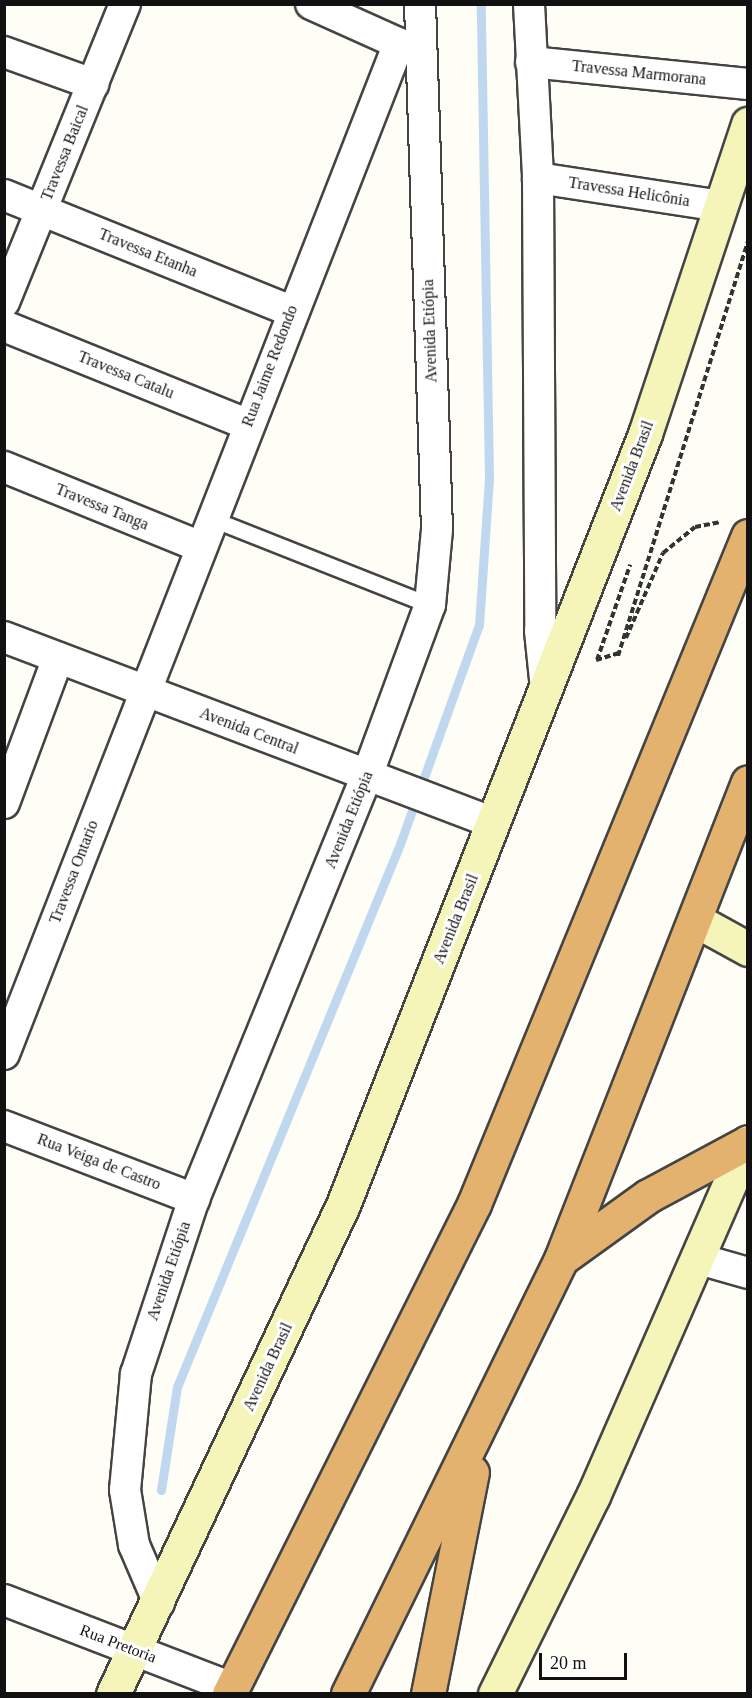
<!DOCTYPE html>
<meta charset="utf-8">
<style>
body{margin:0}
#map{position:relative;width:752px;height:1698px;overflow:hidden;background:#fefdf6;font-family:"Times New Roman",serif}
div>[style]{position:absolute}
.stream>*{height:9px;margin:-4.5px;padding:0 4.5px;transform-origin:4.5px;border-radius:4.5px;background:#c0d8ef}
.path>*{height:4px;margin-top:-2px;transform-origin:0;background:repeating-linear-gradient(90deg,#333 0 6px,transparent 0 9px)}
.roads{filter:drop-shadow(2px 0 #444) drop-shadow(-2px 0 #444) drop-shadow(0 2px #444) drop-shadow(0 -2px #444)}
.lane>*{height:15px;margin:-7.5px;padding:0 7.5px;transform-origin:7.5px;border-radius:7.5px;background:#fff}
.street>*{height:30px;margin:-15px;padding:0 15px;transform-origin:15px;border-radius:15px;background:#fff}
.secondary>*{height:33px;margin:-16.5px;padding:0 16.5px;transform-origin:16.5px;border-radius:16.5px;background:#f5f5b9}
.highway>*{height:33px;margin:-16.5px;padding:0 16.5px;transform-origin:16.5px;border-radius:16.5px;background:#e3b26f}
span{translate:-50% -50%;white-space:nowrap;text-align:center;line-height:1.15;-webkit-text-stroke:6px #fff;paint-order:stroke}
.street-label{font-size:16px;color:#111}
.frame{position:absolute;inset:0;border:6px solid #111;pointer-events:none}
.scale{position:absolute;left:539px;top:1653px;width:88px;height:27px;box-sizing:border-box;border:3px solid #111;border-top:0;padding-left:8px;font-size:18px;line-height:21px;white-space:nowrap;color:#111;-webkit-text-stroke:4px #fff;paint-order:stroke}
</style>
<div id="map">
<div class="stream">
<i style="left:161px;top:1490px;width:104px;rotate:-81.2deg"></i>
<i style="left:177px;top:1387px;width:587px;rotate:-67.67deg"></i>
<i style="left:400px;top:844px;width:233px;rotate:-70.2deg"></i>
<i style="left:479px;top:625px;width:147px;rotate:-86.1deg"></i>
<i style="left:489px;top:478px;width:474px;rotate:-91deg"></i>
</div>
<div class="path">
<i style="left:626px;top:638px;width:93px;rotate:-66.5deg"></i>
<i style="left:663px;top:553px;width:41px;rotate:-39.1deg"></i>
<i style="left:695px;top:527px;width:26px;rotate:-11deg"></i>
<i style="left:618px;top:656px;width:435px;rotate:-72.6deg"></i>
<i style="left:596px;top:660px;width:24px;rotate:-17deg"></i>
<i style="left:597px;top:660px;width:101px;rotate:-70.8deg"></i>
</div>
<div class="roads">
<div class="lane">
<i style="left:210px;top:518px;width:237px;rotate:21.6deg"></i>
</div>
<div class="street">
<i style="left:311px;top:4px;width:117px;rotate:24.2deg"></i>
<i style="left:529px;top:4px;width:174px;rotate:87deg"></i>
<i style="left:538px;top:178px;width:453px;rotate:89.7deg"></i>
<i style="left:540px;top:631px;width:58px;rotate:84.1deg"></i>
<i style="left:4px;top:52px;width:95px;rotate:19.8deg"></i>
<i style="left:531px;top:62px;width:218px;rotate:5.8deg"></i>
<i style="left:538px;top:178px;width:184px;rotate:8.7deg"></i>
<i style="left:4px;top:195px;width:310px;rotate:22deg"></i>
<i style="left:4px;top:302px;width:322px;rotate:-67.9deg"></i>
<i style="left:4px;top:326px;width:262px;rotate:22deg"></i>
<i style="left:4px;top:467px;width:210px;rotate:22.1deg"></i>
<i style="left:4px;top:637px;width:524px;rotate:20.79deg"></i>
<i style="left:4px;top:803px;width:155px;rotate:-69.6deg"></i>
<i style="left:4px;top:1054px;width:1085px;rotate:-68.66deg"></i>
<i style="left:4px;top:1126px;width:204px;rotate:21deg"></i>
<i style="left:699px;top:1259px;width:51px;rotate:15.9deg"></i>
<i style="left:4px;top:1600px;width:244px;rotate:21.1deg"></i>
<i style="left:159px;top:1603px;width:63px;rotate:-113.3deg"></i>
<i style="left:134px;top:1545px;width:56px;rotate:-99.3deg"></i>
<i style="left:125px;top:1490px;width:117px;rotate:-84.6deg"></i>
<i style="left:136px;top:1374px;width:184px;rotate:-71.7deg"></i>
<i style="left:194px;top:1199px;width:457px;rotate:-67.8deg"></i>
<i style="left:367px;top:776px;width:182px;rotate:-69.8deg"></i>
<i style="left:430px;top:605px;width:75px;rotate:-84.7deg"></i>
<i style="left:437px;top:530px;width:526px;rotate:-91.85deg"></i>
</div>
<div class="secondary">
<i style="left:697px;top:921px;width:58px;rotate:28.8deg"></i>
<i style="left:113px;top:1694px;width:540px;rotate:-64.81deg"></i>
<i style="left:343px;top:1205px;width:828px;rotate:-68.61deg"></i>
<i style="left:645px;top:434px;width:327px;rotate:-71.6deg"></i>
<i style="left:495px;top:1694px;width:221px;rotate:-63.7deg"></i>
<i style="left:593px;top:1496px;width:386px;rotate:-66.4deg"></i>
</div>
<div class="highway">
<i style="left:562px;top:1258px;width:106px;rotate:-35.8deg"></i>
<i style="left:648px;top:1196px;width:112px;rotate:-28.2deg"></i>
<i style="left:229px;top:1694px;width:548px;rotate:-63.43deg"></i>
<i style="left:474px;top:1204px;width:722px;rotate:-67.7deg"></i>
<i style="left:348px;top:1694px;width:484px;rotate:-63.9deg"></i>
<i style="left:561px;top:1259px;width:512px;rotate:-68.59deg"></i>
<i style="left:428px;top:1694px;width:226px;rotate:-78.8deg"></i>
</div>
</div>
<div class="street-label">
<span style="left:639px;top:73px;rotate:6deg">Travessa Marmorana</span>
<span style="left:65px;top:153px;rotate:-68deg">Travessa Baical</span>
<span style="left:629px;top:192px;rotate:9deg">Travessa Helicônia</span>
<span style="left:148px;top:253px;rotate:22deg">Travessa Etanha</span>
<span style="left:430px;top:331px;rotate:-92deg">Avenida Etiópia</span>
<span style="left:270px;top:366px;rotate:-69deg">Rua Jaime Redondo</span>
<span style="left:126px;top:375px;rotate:22deg">Travessa Catalu</span>
<span style="left:632px;top:466px;rotate:-69deg">Avenida Brasil</span>
<span style="left:102px;top:507px;rotate:22deg">Travessa Tanga</span>
<span style="left:249px;top:731px;rotate:21deg">Avenida Central</span>
<span style="left:349px;top:820px;rotate:-68deg">Avenida Etiópia</span>
<span style="left:74px;top:872px;rotate:-69deg">Travessa Ontario</span>
<span style="left:456px;top:919px;rotate:-68deg">Avenida Brasil</span>
<span style="left:99px;top:1162px;rotate:21deg">Rua Veiga de Castro</span>
<span style="left:169px;top:1271px;rotate:-71deg">Avenida Etiópia</span>
<span style="left:268px;top:1367px;rotate:-65deg">Avenida Brasil</span>
<span style="left:118px;top:1644px;rotate:21deg">Rua Pretoria</span>
</div>
<div class="frame"></div>
<div class="scale">20 m</div>
</div>
